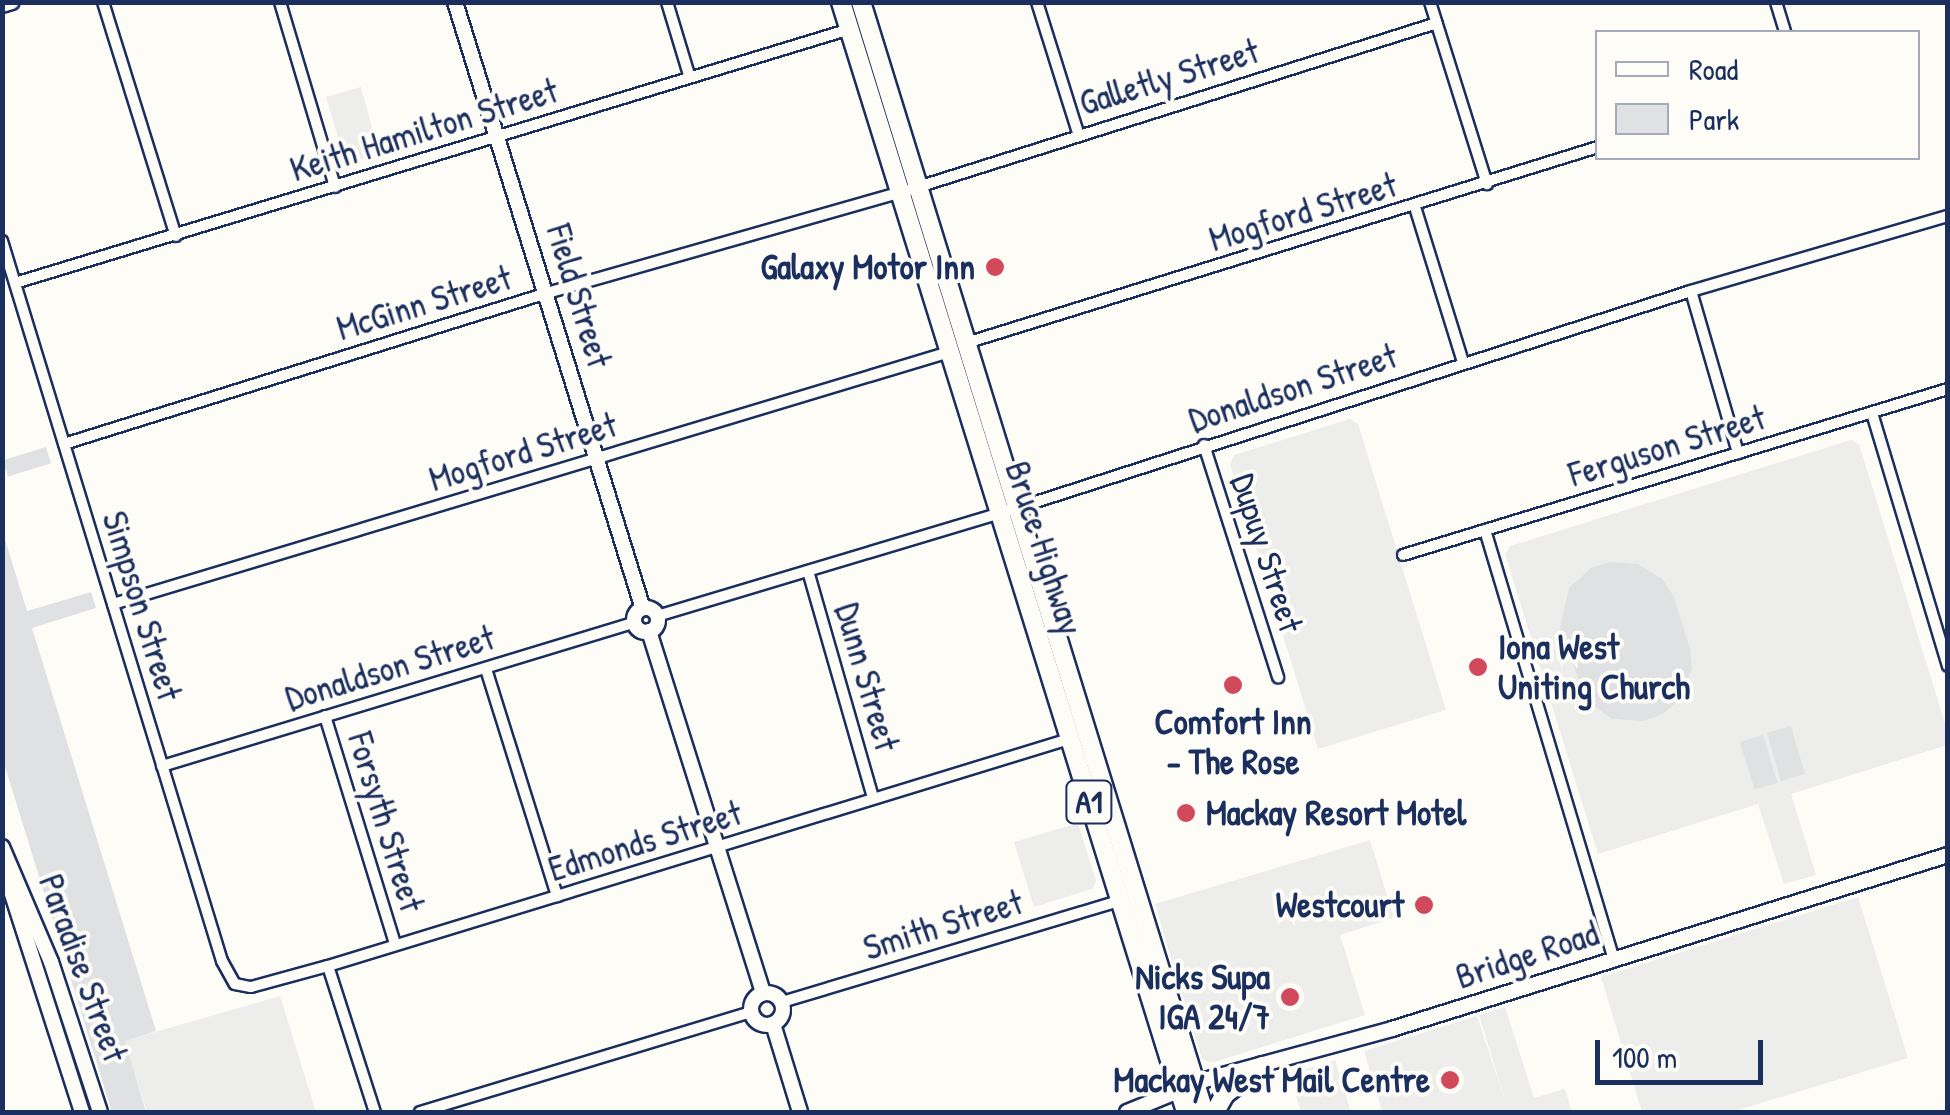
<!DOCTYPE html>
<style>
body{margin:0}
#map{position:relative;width:1950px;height:1115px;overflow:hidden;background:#fdfcf7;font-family:"Patrick Hand",sans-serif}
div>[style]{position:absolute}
.built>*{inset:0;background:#edeeec}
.green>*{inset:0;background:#e0e1e3;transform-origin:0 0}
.roads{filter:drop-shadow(2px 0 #1b2f5e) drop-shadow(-2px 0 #1b2f5e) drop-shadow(0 2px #1b2f5e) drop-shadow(0 -2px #1b2f5e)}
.minor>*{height:10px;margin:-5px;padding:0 5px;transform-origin:5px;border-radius:5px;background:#fdfcf7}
.tertiary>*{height:14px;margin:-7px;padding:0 7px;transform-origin:7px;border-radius:7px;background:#fdfcf7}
.tertiary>.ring{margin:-7px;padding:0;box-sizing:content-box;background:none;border:14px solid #fdfcf7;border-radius:50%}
.trunk>*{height:18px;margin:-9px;padding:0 9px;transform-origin:9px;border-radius:9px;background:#fdfcf7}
.dots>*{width:28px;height:28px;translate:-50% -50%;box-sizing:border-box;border:5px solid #fdfcf7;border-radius:50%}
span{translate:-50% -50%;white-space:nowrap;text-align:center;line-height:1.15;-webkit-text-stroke:8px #fdfcf7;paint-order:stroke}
.shield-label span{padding:2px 8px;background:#fdfcf7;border:2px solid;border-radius:8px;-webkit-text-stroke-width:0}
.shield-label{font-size:32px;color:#1b2f5e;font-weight:700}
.street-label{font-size:35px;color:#1b2f5e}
.poi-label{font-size:35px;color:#1b2f5e;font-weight:700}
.right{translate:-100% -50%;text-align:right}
.left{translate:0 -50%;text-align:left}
.frame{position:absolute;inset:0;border:5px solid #1b2f5e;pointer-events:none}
.legend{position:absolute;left:1595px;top:30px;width:325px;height:130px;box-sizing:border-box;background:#fdfcf7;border:2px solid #a3aaba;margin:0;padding:12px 18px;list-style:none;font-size:30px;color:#1b2f5e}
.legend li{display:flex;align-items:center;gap:20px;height:50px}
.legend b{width:50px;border:2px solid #a3aaba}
.scale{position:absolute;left:1595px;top:1040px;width:168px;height:45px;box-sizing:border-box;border:5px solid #1b2f5e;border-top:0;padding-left:12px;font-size:30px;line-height:35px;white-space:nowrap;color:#1b2f5e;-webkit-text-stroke:8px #fdfcf7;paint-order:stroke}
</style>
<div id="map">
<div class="built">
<i style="clip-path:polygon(361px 87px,379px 154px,352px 162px,344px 157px,326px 97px)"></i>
<i style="clip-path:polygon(1350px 419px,1358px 424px,1446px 710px,1318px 749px,1230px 464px,1234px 455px)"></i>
<i style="clip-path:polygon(1851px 440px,1859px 444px,1947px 730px,1947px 745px,1791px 794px,1816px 875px,1784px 884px,1758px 804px,1598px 854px,1505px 554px,1510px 546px)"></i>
<i style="clip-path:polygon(1078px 823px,1096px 881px,1092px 889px,1034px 907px,1014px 842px)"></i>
<i style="clip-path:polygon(1370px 840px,1392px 912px,1397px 911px,1399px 916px,1340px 935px,1365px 1015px,1211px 1063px,1202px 1059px,1181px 990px,1184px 976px,1175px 972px,1155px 904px)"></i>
<i style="clip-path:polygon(1858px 897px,1908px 1058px,1732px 1112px,1642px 1112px,1601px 977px)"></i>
<i style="clip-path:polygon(280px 996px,316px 1112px,147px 1112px,124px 1041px)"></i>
<i style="clip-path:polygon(1505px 1007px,1534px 1098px,1565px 1089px,1572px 1112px,1382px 1112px,1364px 1051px,1477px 1016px,1507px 1106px,1479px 1015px)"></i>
<i style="clip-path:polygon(1335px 1060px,1351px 1112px,1301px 1112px,1289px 1074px)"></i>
</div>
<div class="green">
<i style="left:46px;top:447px;width:17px;height:45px;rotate:73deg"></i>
<i style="clip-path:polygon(3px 533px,27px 611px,91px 592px,96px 608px,32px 628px,156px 1031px,125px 1041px,146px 1112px,112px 1112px,3px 760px)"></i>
<i style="clip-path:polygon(1610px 562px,1638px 564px,1662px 579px,1673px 595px,1690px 648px,1692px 669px,1680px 699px,1664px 713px,1644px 721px,1612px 719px,1586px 700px,1560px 628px,1569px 588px,1591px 568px)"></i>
<i style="left:1791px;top:726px;width:50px;height:25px;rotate:74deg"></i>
<i style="left:1763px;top:735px;width:50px;height:24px;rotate:73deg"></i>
</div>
<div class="roads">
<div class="minor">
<i style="left:103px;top:2px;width:245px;rotate:72.7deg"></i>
<i style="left:280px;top:2px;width:193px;rotate:73.4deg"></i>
<i style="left:667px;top:2px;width:76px;rotate:73.2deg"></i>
<i style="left:1037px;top:2px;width:137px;rotate:72.6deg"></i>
<i style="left:1430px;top:2px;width:191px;rotate:72.6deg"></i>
<i style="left:1776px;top:2px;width:31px;rotate:73deg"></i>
<i style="left:1415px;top:207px;width:162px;rotate:72.8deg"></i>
<i style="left:2px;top:241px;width:753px;rotate:73.01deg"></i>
<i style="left:222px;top:961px;width:26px;rotate:61deg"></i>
<i style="left:235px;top:984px;width:16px;rotate:11deg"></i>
<i style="left:251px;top:987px;width:80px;rotate:-15.3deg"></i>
<i style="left:328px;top:966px;width:775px;rotate:-17.03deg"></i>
<i style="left:15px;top:283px;width:873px;rotate:-16.92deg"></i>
<i style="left:1691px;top:291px;width:169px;rotate:73.8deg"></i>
<i style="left:966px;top:343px;width:662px;rotate:-17.23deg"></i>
<i style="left:1872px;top:413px;width:264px;rotate:73.3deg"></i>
<i style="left:64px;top:444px;width:506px;rotate:-17.36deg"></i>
<i style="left:547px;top:293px;width:386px;rotate:-15.9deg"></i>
<i style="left:918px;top:187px;width:544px;rotate:-17.54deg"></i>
<i style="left:1204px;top:445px;width:244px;rotate:72.3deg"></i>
<i style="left:1485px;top:530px;width:447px;rotate:73.3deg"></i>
<i style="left:1403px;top:555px;width:570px;rotate:-16.94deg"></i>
<i style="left:808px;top:571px;width:236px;rotate:74deg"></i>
<i style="left:113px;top:604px;width:873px;rotate:-16.77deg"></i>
<i style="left:657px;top:616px;width:376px;rotate:-16.7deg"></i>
<i style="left:1017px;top:508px;width:708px;rotate:-17.85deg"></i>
<i style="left:1691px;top:291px;width:268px;rotate:-16.3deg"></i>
<i style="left:486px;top:669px;width:238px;rotate:72.6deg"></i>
<i style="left:325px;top:716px;width:238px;rotate:72.9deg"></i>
<i style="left:162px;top:766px;width:493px;rotate:-16.9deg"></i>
<i style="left:328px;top:966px;width:153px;rotate:72.2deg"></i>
<i style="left:782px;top:1002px;width:352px;rotate:-16.7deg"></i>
<i style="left:420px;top:1112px;width:346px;rotate:-16.8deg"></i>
</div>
<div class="tertiary">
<i style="left:455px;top:2px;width:635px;rotate:72.79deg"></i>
<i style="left:2px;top:5px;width:10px;rotate:-17deg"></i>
<i class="ring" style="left:634px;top:608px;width:10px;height:10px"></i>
<i style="left:649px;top:631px;width:380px;rotate:72.5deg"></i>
<i style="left:2px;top:847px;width:125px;rotate:66.9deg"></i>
<i style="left:51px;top:962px;width:158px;rotate:71.9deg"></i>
<i style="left:2px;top:863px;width:262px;rotate:72.2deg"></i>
<i class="ring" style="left:751px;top:993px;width:18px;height:18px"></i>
<i style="left:773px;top:1024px;width:92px;rotate:72.9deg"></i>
<i style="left:1127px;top:1112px;width:87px;rotate:-22.2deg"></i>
<i style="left:1208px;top:1079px;width:191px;rotate:-15.2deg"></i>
<i style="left:1392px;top:1029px;width:583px;rotate:-17.38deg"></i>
</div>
<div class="trunk">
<i style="left:841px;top:2px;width:1162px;rotate:72.73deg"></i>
<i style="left:861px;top:2px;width:1162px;rotate:72.83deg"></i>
<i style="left:1215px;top:1112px;width:21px;rotate:-61deg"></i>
<i style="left:1225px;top:1094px;width:46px;rotate:-37.1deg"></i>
</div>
</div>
<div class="dots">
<i style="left:995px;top:267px;background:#d1495b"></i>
<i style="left:1478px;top:667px;background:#d1495b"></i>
<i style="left:1233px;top:685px;background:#d1495b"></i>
<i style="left:1186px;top:813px;background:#d1495b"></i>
<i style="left:1424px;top:905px;background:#d1495b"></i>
<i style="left:1290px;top:997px;background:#d1495b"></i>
<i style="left:1450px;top:1080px;background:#d1495b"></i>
</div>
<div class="shield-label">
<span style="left:1089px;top:802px">A1</span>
</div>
<div class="street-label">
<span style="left:1169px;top:77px;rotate:-17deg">Galletly Street</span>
<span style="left:424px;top:130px;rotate:-17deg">Keith Hamilton Street</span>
<span style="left:1303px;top:212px;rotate:-17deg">Mogford Street</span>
<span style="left:579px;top:296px;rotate:73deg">Field Street</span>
<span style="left:424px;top:303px;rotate:-17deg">McGinn Street</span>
<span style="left:1293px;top:388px;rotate:-18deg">Donaldson Street</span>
<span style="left:1667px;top:446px;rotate:-17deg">Ferguson Street</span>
<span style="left:523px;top:452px;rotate:-17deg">Mogford Street</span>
<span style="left:1044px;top:548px;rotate:72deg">Bruce Highway</span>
<span style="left:1267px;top:553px;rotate:72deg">Dupuy Street</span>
<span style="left:142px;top:606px;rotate:73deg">Simpson Street</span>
<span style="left:390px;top:668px;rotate:-17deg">Donaldson Street</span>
<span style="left:867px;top:677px;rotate:74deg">Dunn Street</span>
<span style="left:386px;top:822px;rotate:73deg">Forsyth Street</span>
<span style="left:645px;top:841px;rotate:-17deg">Edmonds Street</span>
<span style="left:943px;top:925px;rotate:-17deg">Smith Street</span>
<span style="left:1527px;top:955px;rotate:-18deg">Bridge Road</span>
<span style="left:83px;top:968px;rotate:70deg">Paradise Street</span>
</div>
<div class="poi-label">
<span class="right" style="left:975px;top:267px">Galaxy Motor Inn</span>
<span class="left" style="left:1498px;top:667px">Iona West<br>Uniting Church</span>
<span style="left:1233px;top:742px">Comfort Inn<br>- The Rose</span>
<span class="left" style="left:1206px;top:813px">Mackay Resort Motel</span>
<span class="right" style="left:1404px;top:905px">Westcourt</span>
<span class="right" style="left:1270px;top:997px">Nicks Supa<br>IGA 24/7</span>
<span class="right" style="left:1430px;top:1080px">Mackay West Mail Centre</span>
</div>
<div class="frame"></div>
<ul class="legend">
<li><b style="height:12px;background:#fdfcf7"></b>Road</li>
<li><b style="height:28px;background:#e0e1e3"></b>Park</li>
</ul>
<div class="scale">100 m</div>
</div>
